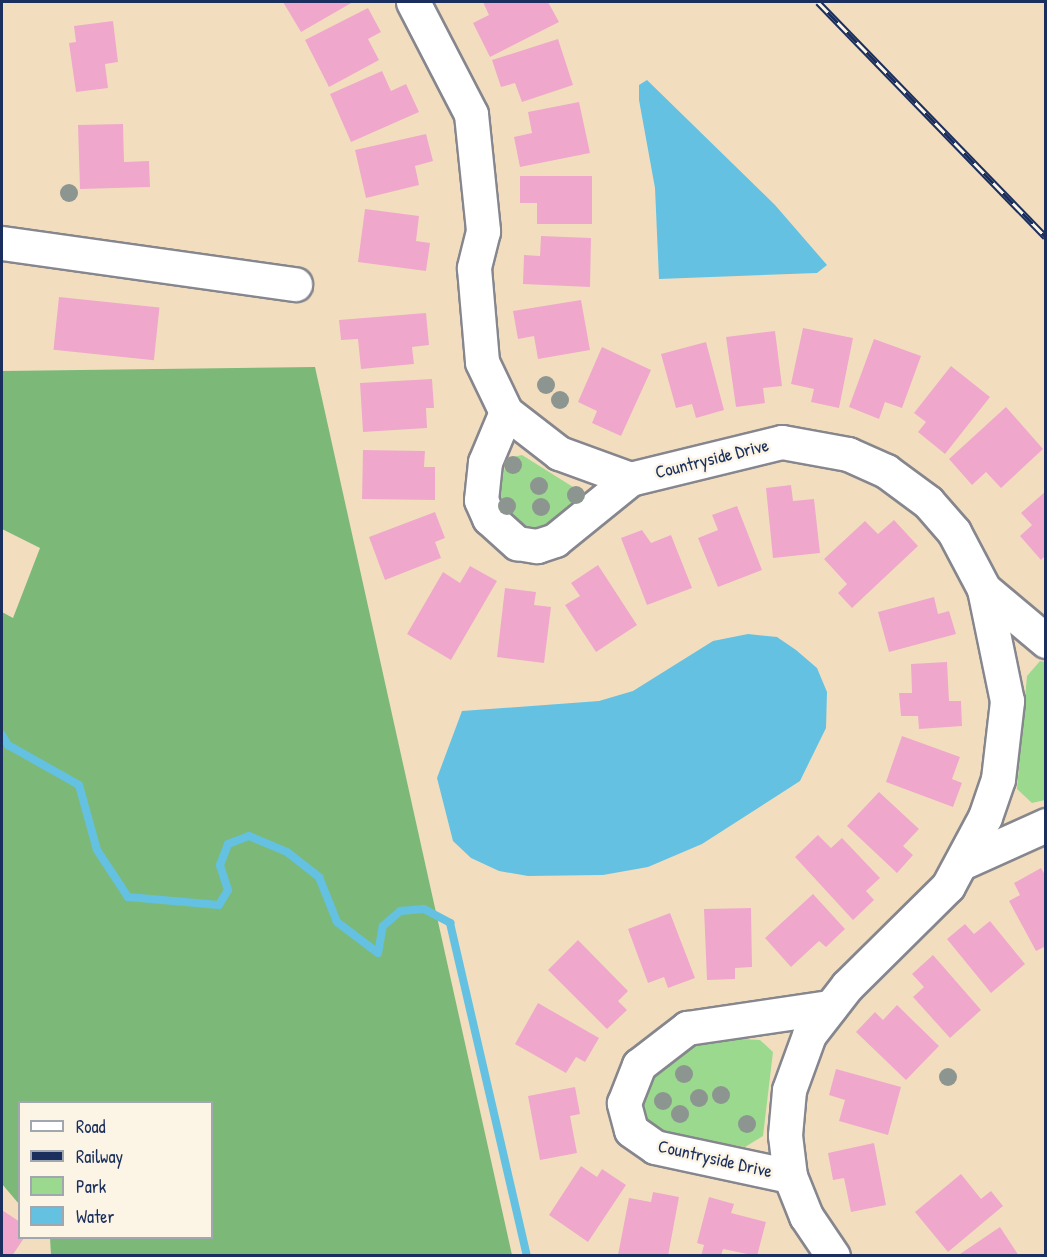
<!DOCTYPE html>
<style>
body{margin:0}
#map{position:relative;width:1047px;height:1257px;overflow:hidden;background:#f2debf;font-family:"Patrick Hand",sans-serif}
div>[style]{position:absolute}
.green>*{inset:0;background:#9bd98e}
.forest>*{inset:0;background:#7cb979}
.water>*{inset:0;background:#64c1e2}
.stream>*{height:8px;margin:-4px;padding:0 4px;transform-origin:4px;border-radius:4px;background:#64c1e2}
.building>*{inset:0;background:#efa8cb;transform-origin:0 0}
.roads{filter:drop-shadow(2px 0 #86868e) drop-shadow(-2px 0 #86868e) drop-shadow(0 2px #86868e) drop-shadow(0 -2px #86868e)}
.minor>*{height:33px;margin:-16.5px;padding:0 16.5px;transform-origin:16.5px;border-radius:16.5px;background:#fff}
.rail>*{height:7px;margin-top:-3.5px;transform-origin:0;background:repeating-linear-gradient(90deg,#fcf5e5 0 14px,#1b2f5e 0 28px);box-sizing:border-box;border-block:2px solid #1b2f5e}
.trees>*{width:18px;height:18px;margin:-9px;border-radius:50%;background:#8d9590}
span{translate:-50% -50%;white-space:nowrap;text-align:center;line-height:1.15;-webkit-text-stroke:5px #fcf5e5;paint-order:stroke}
.street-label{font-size:18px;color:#1b2f5e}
.frame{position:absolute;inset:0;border:3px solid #1b2f5e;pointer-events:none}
.legend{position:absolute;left:18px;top:1101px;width:195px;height:138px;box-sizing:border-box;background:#fcf5e5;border:2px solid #a2a6af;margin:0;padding:8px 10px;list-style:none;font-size:18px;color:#1b2f5e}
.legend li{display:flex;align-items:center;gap:12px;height:30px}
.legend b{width:30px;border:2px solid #a2a6af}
</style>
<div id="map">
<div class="green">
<i style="clip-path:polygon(522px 455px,581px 492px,582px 499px,553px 527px,529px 532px,504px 517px,496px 481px,513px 457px)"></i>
<i style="clip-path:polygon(1040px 661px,1046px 662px,1045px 800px,1032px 803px,1017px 789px,1027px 676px)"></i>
<i style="clip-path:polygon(726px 1038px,760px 1040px,773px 1052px,763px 1136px,745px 1147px,657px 1132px,646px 1124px,637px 1104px,643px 1085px,669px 1056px,693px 1043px)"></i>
</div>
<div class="forest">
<i style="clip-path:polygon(315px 367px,512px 1255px,51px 1255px,50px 1238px,212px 1238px,212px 1102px,20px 1102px,19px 1204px,2px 1184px,2px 612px,13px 618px,40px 548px,2px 529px,2px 371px)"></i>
</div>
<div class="water">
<i style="clip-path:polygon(647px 80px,775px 205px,827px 265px,817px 273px,659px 279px,655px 188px,639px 100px,639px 85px)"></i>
<i style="clip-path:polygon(748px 634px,777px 637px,796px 650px,817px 668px,827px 692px,826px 728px,800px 781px,702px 844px,648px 867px,603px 875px,528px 876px,499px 871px,471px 858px,453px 841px,437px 778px,462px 711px,599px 701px,633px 691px,713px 641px)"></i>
</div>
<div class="stream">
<i style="left:2px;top:735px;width:12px;rotate:59deg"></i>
<i style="left:8px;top:745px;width:81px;rotate:29.4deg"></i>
<i style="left:79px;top:785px;width:67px;rotate:74.5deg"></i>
<i style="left:97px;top:850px;width:56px;rotate:56.6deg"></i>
<i style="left:128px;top:897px;width:91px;rotate:5deg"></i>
<i style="left:219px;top:905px;width:17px;rotate:-59deg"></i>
<i style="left:228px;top:890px;width:26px;rotate:-108deg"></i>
<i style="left:220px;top:865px;width:22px;rotate:-69deg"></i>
<i style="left:228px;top:844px;width:22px;rotate:-21deg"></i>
<i style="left:249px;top:836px;width:41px;rotate:22.8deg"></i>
<i style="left:287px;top:852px;width:41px;rotate:38deg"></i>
<i style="left:319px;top:877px;width:48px;rotate:68.2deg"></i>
<i style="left:337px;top:922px;width:51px;rotate:37.1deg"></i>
<i style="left:378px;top:953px;width:27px;rotate:-80deg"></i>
<i style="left:383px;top:926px;width:23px;rotate:-41deg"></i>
<i style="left:400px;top:911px;width:24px;rotate:-5deg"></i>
<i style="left:424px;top:909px;width:30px;rotate:28deg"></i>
<i style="left:450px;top:923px;width:342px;rotate:77deg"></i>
</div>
<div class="building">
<i style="clip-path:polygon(283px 2px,353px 2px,301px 32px)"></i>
<i style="clip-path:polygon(483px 2px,548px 2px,559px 22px,490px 57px,473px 23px,489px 15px)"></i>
<i style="clip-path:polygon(368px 8px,381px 32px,368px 39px,379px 60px,329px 87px,305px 40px)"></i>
<i style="clip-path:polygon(113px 21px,118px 62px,105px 64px,108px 88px,76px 92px,69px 43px,76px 42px,74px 26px)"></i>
<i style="clip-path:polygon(558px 39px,573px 85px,522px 102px,515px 83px,501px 87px,492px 60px)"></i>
<i style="clip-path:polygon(382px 71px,391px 91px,406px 84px,419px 112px,351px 142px,330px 94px)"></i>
<i style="clip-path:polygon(579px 102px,590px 153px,520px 167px,514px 137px,532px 133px,528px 112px)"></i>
<i style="clip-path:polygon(123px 124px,124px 162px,149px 161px,150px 187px,80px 189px,78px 125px)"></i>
<i style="clip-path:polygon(426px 134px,433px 161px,415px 166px,419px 185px,366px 198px,355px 150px)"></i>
<i style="clip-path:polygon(520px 176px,592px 176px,592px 224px,537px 224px,537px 203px,520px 203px)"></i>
<i style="clip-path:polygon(365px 209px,419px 216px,416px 241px,430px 243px,426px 271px,358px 262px)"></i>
<i style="clip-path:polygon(541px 236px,591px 238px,590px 287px,523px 284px,524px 255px,540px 256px)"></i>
<i style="left:59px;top:297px;width:101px;height:53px;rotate:6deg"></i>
<i style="clip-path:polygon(581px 300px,590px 350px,538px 359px,534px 336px,518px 339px,513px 311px)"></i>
<i style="clip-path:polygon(426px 313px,429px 345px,412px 347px,414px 364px,361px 369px,358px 339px,341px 340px,339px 320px)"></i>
<i style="clip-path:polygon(803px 328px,853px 338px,839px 408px,811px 402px,814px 389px,791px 384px)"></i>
<i style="clip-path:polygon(775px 331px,782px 386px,763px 388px,765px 403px,736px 407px,726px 337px)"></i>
<i style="clip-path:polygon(874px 339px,921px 356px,902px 408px,885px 402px,879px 419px,849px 407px)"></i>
<i style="clip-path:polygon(706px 342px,724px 410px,696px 418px,692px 404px,676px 408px,661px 354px)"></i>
<i style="clip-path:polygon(602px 347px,651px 370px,621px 436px,592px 423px,597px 411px,578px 402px)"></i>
<i style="clip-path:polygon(951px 366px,990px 397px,945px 454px,918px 432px,926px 422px,914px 413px)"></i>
<i style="clip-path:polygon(432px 379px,434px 408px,426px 408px,427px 428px,363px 432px,360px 383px)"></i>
<i style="clip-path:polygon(1006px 407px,1043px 449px,1001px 488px,986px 472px,972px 485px,949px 459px)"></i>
<i style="clip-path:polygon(363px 450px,425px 451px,424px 467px,435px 467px,435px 500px,362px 499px)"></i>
<i style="clip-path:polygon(791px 485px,793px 501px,814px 499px,820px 553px,773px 558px,766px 488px)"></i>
<i style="clip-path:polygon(1046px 491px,1046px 555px,1041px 560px,1020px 536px,1032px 525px,1021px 513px)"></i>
<i style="clip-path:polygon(737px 506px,762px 570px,718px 587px,698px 538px,718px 530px,712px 515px)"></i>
<i style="clip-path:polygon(435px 512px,445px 538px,435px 542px,441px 558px,385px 580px,369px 537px)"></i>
<i style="clip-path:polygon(894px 520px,918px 546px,852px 608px,838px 593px,847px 584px,824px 559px,865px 521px,878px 534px)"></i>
<i style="clip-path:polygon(642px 530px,651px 543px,671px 535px,692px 588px,647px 605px,621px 538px)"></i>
<i style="clip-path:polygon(598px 565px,637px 625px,596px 652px,565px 605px,580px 596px,571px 583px)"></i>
<i style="clip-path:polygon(470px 566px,497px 581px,451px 660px,407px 634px,443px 572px,460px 583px)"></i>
<i style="clip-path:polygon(505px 588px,536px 592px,534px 605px,551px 607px,544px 663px,497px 657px)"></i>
<i style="clip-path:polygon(934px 597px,938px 614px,949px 611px,956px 634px,889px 652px,878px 612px)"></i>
<i style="clip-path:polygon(947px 662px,949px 701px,961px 701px,962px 726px,919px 729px,918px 716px,901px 716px,899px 693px,912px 693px,911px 664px)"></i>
<i style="clip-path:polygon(902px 736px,960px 757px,952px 779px,962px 783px,953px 807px,886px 782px)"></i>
<i style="clip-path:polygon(879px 792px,919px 829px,903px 846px,913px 855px,897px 873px,847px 826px)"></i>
<i style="clip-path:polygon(818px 835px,831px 848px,842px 838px,880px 878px,866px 891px,874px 900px,853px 920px,795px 857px)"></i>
<i style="clip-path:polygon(1041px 868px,1046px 877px,1046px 946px,1036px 951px,1009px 901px,1020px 895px,1014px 883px)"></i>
<i style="clip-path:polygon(813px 894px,845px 929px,826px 947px,819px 941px,791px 967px,765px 938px)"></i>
<i style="clip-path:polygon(751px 908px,752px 967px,735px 968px,735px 979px,707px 980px,704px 909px)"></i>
<i style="clip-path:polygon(670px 913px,695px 978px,668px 988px,664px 977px,648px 983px,628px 929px)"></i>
<i style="clip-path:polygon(990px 921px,1025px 964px,991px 993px,947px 939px,965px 924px,974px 934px)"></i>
<i style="clip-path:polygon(578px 940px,628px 991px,618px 1001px,627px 1010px,607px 1029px,548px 970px)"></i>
<i style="clip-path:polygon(933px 955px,981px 1010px,950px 1038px,913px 997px,924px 987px,912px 974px)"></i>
<i style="clip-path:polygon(538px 1003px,599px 1038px,585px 1062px,576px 1057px,566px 1073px,515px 1044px)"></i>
<i style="clip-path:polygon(897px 1005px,939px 1046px,906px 1080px,856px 1032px,875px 1012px,883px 1020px)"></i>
<i style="clip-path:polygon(836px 1069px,901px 1087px,888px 1135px,839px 1121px,845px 1100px,829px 1095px)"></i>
<i style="clip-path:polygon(575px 1087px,580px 1114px,570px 1116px,577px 1153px,540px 1160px,528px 1096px)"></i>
<i style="clip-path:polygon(874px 1143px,886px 1205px,851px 1212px,844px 1178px,833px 1180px,828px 1153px)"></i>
<i style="clip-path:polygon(581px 1166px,597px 1177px,602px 1169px,626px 1185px,588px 1242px,549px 1215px)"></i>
<i style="clip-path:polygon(961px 1174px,981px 1199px,991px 1191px,1003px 1206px,948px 1252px,915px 1212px)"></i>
<i style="clip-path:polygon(653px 1192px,679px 1197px,668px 1256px,618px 1255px,629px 1198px,651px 1202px)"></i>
<i style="clip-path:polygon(709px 1197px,734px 1204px,731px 1213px,766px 1222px,757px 1256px,723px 1249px,721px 1256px,701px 1256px,704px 1245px,697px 1243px)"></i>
<i style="clip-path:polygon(2px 1210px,20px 1222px,20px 1238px,24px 1238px,12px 1256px,2px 1256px)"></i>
<i style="clip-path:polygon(1000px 1227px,1019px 1256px,957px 1256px)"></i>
</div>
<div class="roads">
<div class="minor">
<i style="left:413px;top:2px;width:126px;rotate:62.6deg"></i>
<i style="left:471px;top:114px;width:118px;rotate:84.1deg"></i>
<i style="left:483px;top:231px;width:38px;rotate:104deg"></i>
<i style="left:474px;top:268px;width:94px;rotate:85.1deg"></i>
<i style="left:482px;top:362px;width:55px;rotate:64.4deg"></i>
<i style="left:506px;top:412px;width:67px;rotate:37.7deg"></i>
<i style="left:559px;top:453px;width:76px;rotate:20.1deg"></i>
<i style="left:630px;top:479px;width:156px;rotate:-13.7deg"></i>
<i style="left:782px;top:442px;width:67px;rotate:10.3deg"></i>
<i style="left:848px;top:454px;width:42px;rotate:24.1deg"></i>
<i style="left:886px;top:471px;width:52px;rotate:36.4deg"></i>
<i style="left:928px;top:502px;width:40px;rotate:49deg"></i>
<i style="left:954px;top:532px;width:64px;rotate:62.2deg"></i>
<i style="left:984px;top:589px;width:81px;rotate:40deg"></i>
<i style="left:2px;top:243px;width:296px;rotate:8deg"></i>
<i style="left:506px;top:412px;width:54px;rotate:112.8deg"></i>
<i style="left:485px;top:462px;width:38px;rotate:96deg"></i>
<i style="left:481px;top:500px;width:20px;rotate:66deg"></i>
<i style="left:489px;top:518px;width:38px;rotate:42deg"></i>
<i style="left:517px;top:543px;width:20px;rotate:9deg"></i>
<i style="left:537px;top:546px;width:19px;rotate:-18deg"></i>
<i style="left:555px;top:540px;width:97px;rotate:-39.1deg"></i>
<i style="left:964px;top:862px;width:90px;rotate:-24.3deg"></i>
<i style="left:790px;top:1176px;width:138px;rotate:-167.9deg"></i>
<i style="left:655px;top:1147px;width:29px;rotate:-145deg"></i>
<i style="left:631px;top:1130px;width:28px;rotate:-105deg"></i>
<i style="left:624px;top:1103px;width:41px;rotate:-68.5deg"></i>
<i style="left:639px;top:1065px;width:61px;rotate:-37.6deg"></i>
<i style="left:687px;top:1028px;width:145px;rotate:-8.4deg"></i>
<i style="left:833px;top:1256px;width:48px;rotate:-124deg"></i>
<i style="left:806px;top:1216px;width:43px;rotate:-111.8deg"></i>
<i style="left:790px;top:1176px;width:41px;rotate:-97deg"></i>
<i style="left:785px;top:1135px;width:45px;rotate:-84.9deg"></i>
<i style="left:789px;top:1090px;width:59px;rotate:-70deg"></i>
<i style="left:809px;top:1035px;width:62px;rotate:-52.2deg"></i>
<i style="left:847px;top:986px;width:142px;rotate:-44.7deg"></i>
<i style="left:948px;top:886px;width:78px;rotate:-61.8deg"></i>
<i style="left:985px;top:817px;width:40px;rotate:-71.1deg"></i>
<i style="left:998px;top:779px;width:79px;rotate:-83.4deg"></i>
<i style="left:1007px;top:701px;width:114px;rotate:-101.6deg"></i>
</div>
</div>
<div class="rail">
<i style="left:818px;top:2px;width:327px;rotate:45.9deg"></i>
</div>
<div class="trees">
<i style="left:69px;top:193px"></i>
<i style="left:546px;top:385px"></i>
<i style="left:560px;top:400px"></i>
<i style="left:513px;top:465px"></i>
<i style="left:539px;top:486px"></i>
<i style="left:576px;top:495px"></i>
<i style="left:507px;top:506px"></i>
<i style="left:541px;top:507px"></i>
<i style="left:684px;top:1074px"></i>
<i style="left:948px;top:1077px"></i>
<i style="left:721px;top:1095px"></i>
<i style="left:699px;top:1098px"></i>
<i style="left:663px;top:1101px"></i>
<i style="left:680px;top:1114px"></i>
<i style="left:747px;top:1124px"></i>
</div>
<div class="street-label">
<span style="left:712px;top:459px;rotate:-14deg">Countryside Drive</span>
<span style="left:715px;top:1159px;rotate:13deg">Countryside Drive</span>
</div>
<div class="frame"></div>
<ul class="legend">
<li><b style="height:8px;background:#fff"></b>Road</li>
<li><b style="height:8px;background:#1b2f5e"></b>Railway</li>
<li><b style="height:16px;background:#9bd98e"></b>Park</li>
<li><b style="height:16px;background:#64c1e2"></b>Water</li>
</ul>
</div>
